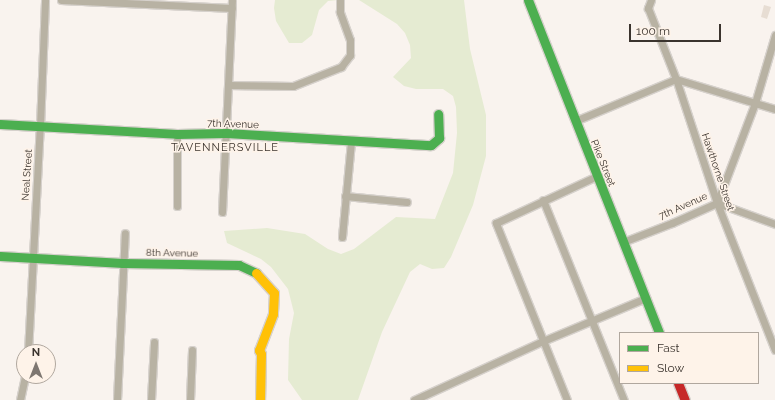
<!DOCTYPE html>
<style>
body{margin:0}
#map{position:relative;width:775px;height:400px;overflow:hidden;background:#f9f3ee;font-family:Raleway,sans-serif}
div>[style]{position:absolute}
.green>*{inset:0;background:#e5ebd2}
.building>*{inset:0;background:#e7ddd3}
.roads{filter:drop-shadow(1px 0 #d6d1cc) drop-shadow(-1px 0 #d6d1cc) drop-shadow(0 1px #d6d1cc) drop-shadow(0 -1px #d6d1cc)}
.street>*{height:7px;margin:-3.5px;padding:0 3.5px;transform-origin:3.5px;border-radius:3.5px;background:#b8b2a3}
.fast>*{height:9px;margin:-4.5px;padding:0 4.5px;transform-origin:4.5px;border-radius:4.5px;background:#4caf50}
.slow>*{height:9px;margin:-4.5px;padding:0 4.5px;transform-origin:4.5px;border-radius:4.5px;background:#ffc107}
.jam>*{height:9px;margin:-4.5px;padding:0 4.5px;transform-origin:4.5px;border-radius:4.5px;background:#c62828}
span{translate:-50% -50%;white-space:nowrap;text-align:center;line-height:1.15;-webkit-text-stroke:3px #fef3e9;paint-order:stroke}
.street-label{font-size:10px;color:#3b342e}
.neighbourhood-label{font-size:11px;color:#3b342e;letter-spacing:1px}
.legend{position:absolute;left:619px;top:332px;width:140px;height:52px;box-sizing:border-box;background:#fef3e9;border:1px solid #b0a79e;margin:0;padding:5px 7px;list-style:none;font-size:12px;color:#3b342e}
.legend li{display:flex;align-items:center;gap:8px;height:20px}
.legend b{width:20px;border:1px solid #b0a79e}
.north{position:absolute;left:16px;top:344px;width:40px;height:40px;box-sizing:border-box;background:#fef3e9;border:1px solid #b0a79e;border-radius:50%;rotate:0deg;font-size:11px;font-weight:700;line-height:16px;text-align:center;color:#3b342e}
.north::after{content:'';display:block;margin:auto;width:14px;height:18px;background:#7e7771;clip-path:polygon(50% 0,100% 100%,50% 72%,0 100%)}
.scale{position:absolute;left:629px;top:24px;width:92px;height:18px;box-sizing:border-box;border:2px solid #3b342e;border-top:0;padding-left:5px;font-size:12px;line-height:14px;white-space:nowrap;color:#3b342e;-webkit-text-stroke:3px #fef3e9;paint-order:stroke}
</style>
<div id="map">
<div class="green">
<i style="clip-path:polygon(275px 0,338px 0,328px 1px,319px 10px,312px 35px,302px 43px,289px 43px,276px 21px,274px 8px)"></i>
<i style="clip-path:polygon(359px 0,464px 0,470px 49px,486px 115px,486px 156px,473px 205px,451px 257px,444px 268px,432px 269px,420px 264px,410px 272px,382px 332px,358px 400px,302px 400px,288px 380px,289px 339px,294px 313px,288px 289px,271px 267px,261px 259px,227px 243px,224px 231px,267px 228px,305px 234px,328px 249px,341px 254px,354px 249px,396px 217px,435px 219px,453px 173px,457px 133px,456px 107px,453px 96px,443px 89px,416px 89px,404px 86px,393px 77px,411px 58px,410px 45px,405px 33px,397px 24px)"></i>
</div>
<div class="building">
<i style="clip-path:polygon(764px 5px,771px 7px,767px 19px,761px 17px)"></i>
</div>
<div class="roads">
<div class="street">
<i style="left:61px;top:0;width:171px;rotate:2.7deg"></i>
<i style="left:651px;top:0;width:9px;rotate:111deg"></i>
<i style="left:648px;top:8px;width:76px;rotate:68.5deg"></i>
<i style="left:676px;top:79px;width:131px;rotate:71.7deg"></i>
<i style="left:717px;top:203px;width:158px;rotate:68.5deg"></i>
<i style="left:228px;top:85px;width:65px;rotate:0.9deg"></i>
<i style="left:293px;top:86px;width:52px;rotate:-21.6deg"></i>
<i style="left:341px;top:67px;width:15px;rotate:-53deg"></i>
<i style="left:350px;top:55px;width:15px;rotate:-90deg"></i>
<i style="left:350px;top:40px;width:30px;rotate:-110deg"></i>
<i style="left:340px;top:12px;width:12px;rotate:-90deg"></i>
<i style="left:575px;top:121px;width:109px;rotate:-22.6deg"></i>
<i style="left:676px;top:79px;width:103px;rotate:16.9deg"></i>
<i style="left:177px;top:134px;width:72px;rotate:90deg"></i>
<i style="left:345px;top:196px;width:62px;rotate:5.5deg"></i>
<i style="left:543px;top:200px;width:216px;rotate:68deg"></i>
<i style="left:717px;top:203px;width:107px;rotate:-69.2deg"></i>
<i style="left:755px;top:103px;width:71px;rotate:-73.6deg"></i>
<i style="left:222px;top:212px;width:212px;rotate:-87.3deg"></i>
<i style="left:342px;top:237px;width:95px;rotate:-84.6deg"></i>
<i style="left:623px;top:242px;width:53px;rotate:-21.2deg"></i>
<i style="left:672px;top:223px;width:49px;rotate:-24deg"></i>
<i style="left:717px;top:203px;width:62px;rotate:19.9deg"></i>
<i style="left:28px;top:352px;width:226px;rotate:-87deg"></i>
<i style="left:40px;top:126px;width:126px;rotate:-87.7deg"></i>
<i style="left:20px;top:400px;width:25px;rotate:-78deg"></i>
<i style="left:117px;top:400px;width:167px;rotate:-87.3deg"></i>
<i style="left:151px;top:400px;width:58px;rotate:-87deg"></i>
<i style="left:190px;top:400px;width:50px;rotate:-87.7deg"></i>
<i style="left:414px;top:400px;width:142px;rotate:-24.6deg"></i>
<i style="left:543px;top:341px;width:112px;rotate:-22.7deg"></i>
<i style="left:567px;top:400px;width:191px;rotate:-111.9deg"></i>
<i style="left:496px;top:223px;width:111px;rotate:-25deg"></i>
</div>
<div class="fast">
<i style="left:528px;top:0;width:358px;rotate:68.5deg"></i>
<i style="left:0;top:124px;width:177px;rotate:3.2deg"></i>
<i style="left:177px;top:134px;width:49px;rotate:-1.2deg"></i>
<i style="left:226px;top:133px;width:205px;rotate:3.4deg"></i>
<i style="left:431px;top:145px;width:11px;rotate:-41deg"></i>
<i style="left:439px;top:138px;width:24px;rotate:-92deg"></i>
<i style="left:0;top:256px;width:123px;rotate:3.3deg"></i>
<i style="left:123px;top:263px;width:116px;rotate:1deg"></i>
<i style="left:239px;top:265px;width:19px;rotate:25deg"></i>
</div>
<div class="slow">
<i style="left:256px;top:273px;width:27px;rotate:48deg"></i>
<i style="left:274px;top:293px;width:21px;rotate:93deg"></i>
<i style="left:273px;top:314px;width:39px;rotate:111deg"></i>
<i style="left:259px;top:350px;width:4px;rotate:63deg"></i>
<i style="left:261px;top:354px;width:46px;rotate:91.2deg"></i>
</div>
<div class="jam">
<i style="left:678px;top:383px;width:18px;rotate:68deg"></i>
</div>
</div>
<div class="street-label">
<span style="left:233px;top:124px;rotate:2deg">7th Avenue</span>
<span style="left:603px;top:163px;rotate:68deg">Pike Street</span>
<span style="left:718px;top:172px;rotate:71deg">Hawthorne Street</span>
<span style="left:27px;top:175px;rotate:-86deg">Neal Street</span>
<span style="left:683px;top:206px;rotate:-24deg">7th Avenue</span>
<span style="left:172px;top:253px;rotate:1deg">8th Avenue</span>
</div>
<div class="neighbourhood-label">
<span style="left:225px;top:148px">TAVENNERSVILLE</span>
</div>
<ul class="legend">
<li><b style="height:5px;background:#4caf50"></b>Fast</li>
<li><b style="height:5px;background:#ffc107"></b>Slow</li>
</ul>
<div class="north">N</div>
<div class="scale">100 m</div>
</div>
